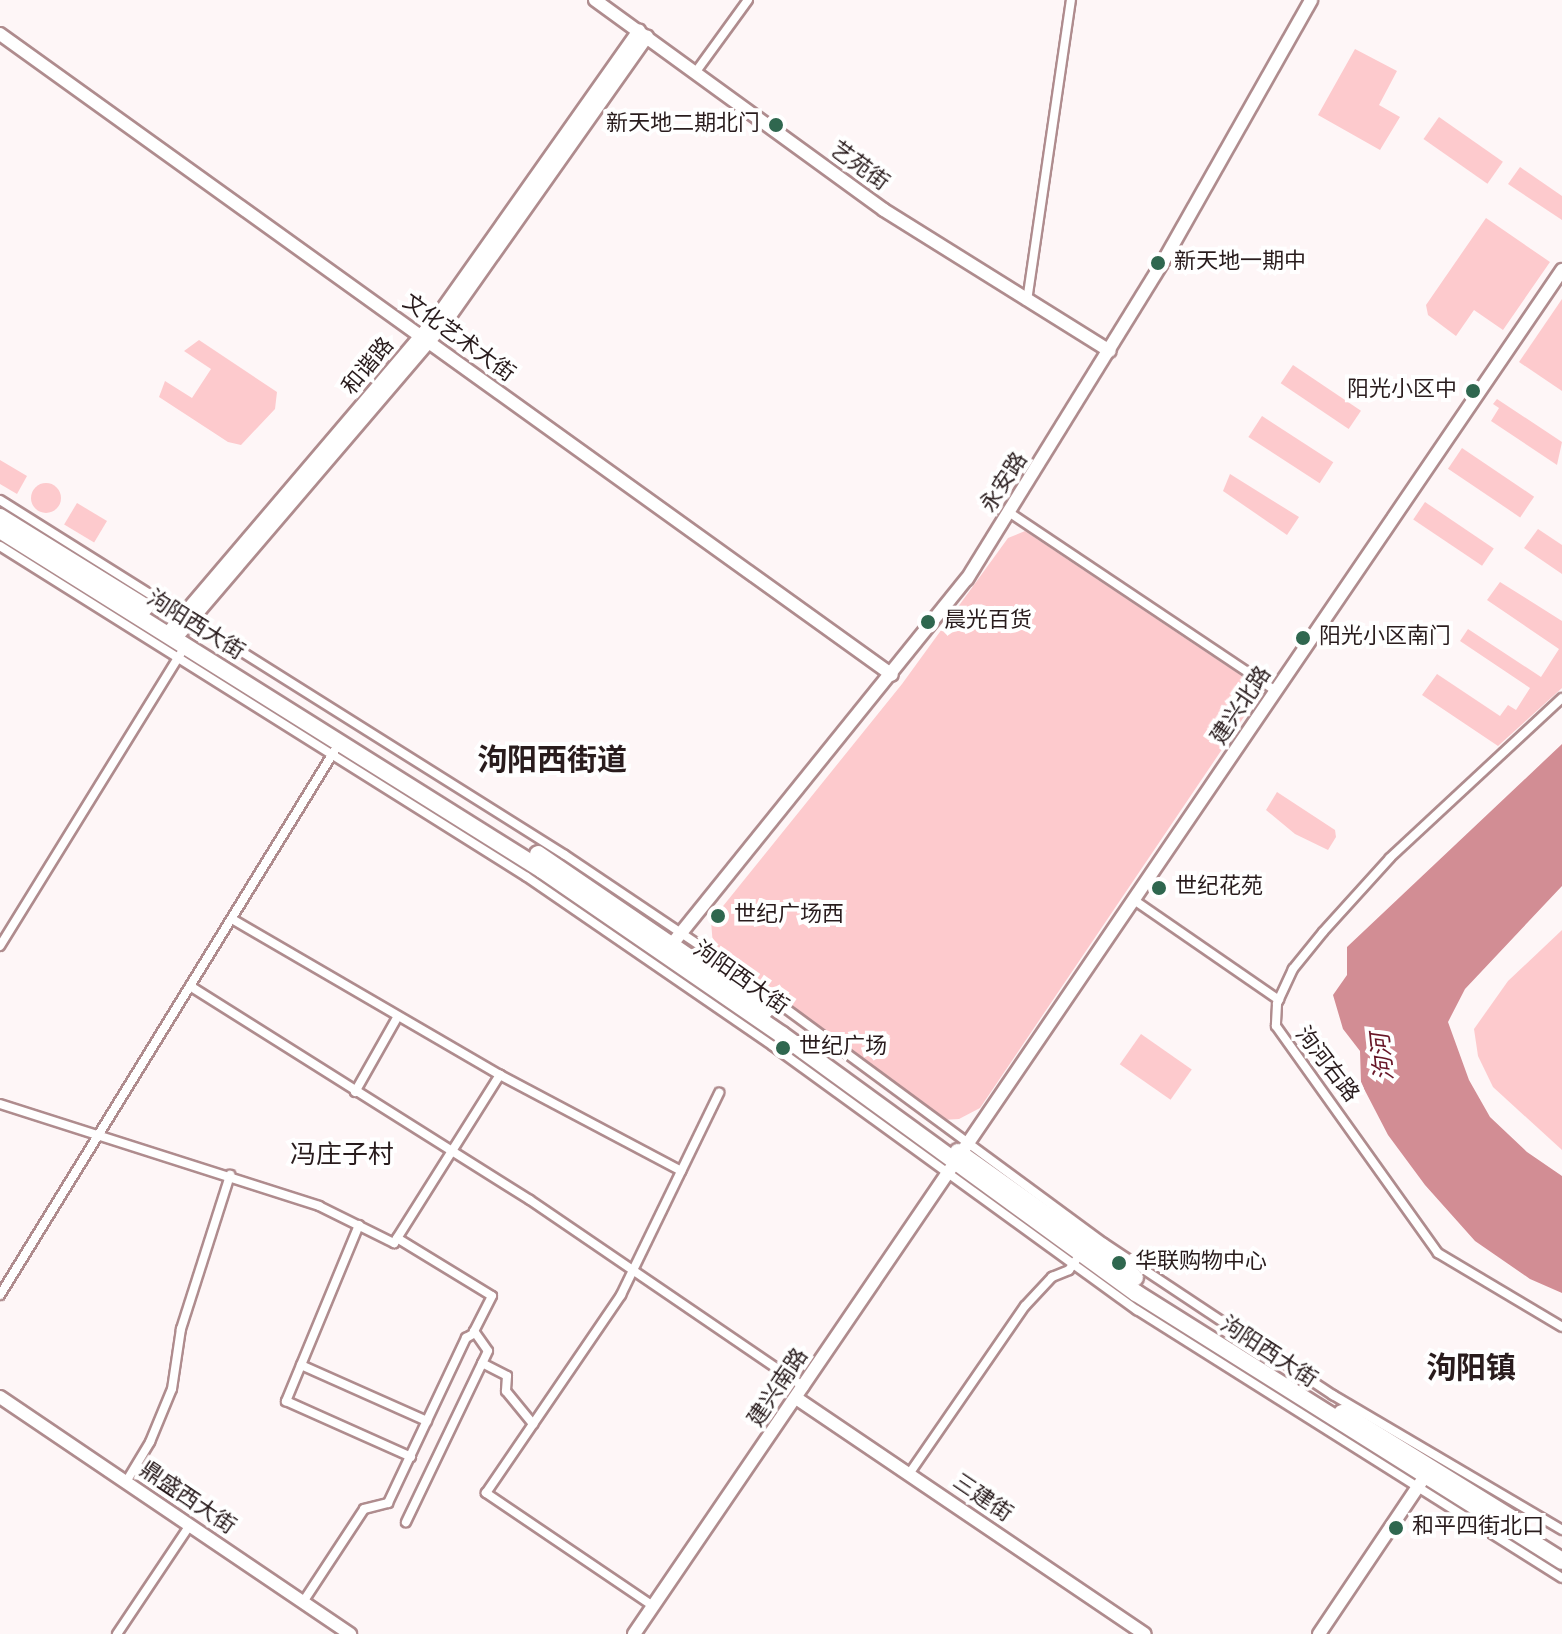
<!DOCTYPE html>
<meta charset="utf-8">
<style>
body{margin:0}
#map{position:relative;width:1562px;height:1634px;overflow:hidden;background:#fef6f7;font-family:Overpass,"Noto Sans SC",sans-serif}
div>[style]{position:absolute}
.green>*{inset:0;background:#fdcacd;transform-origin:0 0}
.round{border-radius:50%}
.water>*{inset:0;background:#d28d94}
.roads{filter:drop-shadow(2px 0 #af8c8e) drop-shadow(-2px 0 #af8c8e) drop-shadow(0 2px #af8c8e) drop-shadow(0 -2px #af8c8e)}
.street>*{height:8px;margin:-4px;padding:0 4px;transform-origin:4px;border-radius:4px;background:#fff}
.secondary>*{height:12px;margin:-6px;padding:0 6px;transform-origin:6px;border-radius:6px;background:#fff}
.highway>*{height:16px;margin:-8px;padding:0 8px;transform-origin:8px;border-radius:8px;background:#fff}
.dots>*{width:22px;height:22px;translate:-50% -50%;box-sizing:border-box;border:4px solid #fff;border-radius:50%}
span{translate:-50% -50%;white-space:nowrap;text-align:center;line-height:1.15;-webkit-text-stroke:8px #fff;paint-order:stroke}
.poi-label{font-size:22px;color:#291c1d}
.right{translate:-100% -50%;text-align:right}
.left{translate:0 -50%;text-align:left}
.street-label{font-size:22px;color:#291c1d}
.water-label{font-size:24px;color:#671627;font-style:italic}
.quarter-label{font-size:26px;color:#291c1d}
.district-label{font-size:30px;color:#291c1d;font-weight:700}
</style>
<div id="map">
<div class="green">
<i style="clip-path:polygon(1355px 49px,1397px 71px,1379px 105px,1400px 117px,1380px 150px,1318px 115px)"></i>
<i style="left:1439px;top:117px;width:78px;height:27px;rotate:35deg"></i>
<i style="clip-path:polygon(1520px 167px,1562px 196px,1562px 220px,1508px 184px)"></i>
<i style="clip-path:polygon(1486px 218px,1550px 262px,1503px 330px,1474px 310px,1456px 336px,1428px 315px,1426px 305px)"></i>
<i style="clip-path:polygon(1562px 299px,1562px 391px,1519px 362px)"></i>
<i style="clip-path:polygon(199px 340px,277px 392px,275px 409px,241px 445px,228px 442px,159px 397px,165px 381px,192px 398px,211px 369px,184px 351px)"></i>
<i style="left:1293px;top:365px;width:82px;height:22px;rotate:34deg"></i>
<i style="clip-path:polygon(1497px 399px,1562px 442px,1557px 465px,1491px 421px,1499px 408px,1493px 404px)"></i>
<i style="left:1262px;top:416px;width:85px;height:25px;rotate:33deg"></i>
<i style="left:1462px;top:448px;width:87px;height:25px;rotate:34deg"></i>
<i style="clip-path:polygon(0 460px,27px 476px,17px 494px,0 484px)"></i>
<i style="clip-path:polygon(1230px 474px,1299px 517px,1287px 535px,1223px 491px)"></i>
<i class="round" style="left:31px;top:483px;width:30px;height:30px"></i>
<i style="left:1425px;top:502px;width:83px;height:21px;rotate:34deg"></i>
<i style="left:77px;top:503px;width:35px;height:25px;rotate:31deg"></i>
<i style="clip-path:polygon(1538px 529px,1562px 545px,1562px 574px,1524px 548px)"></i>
<i style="clip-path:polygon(1025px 531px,1255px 685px,1258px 696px,980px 1108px,959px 1119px,942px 1120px,713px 946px,711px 921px,902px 684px,1008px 538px)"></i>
<i style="clip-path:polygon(1500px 582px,1562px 621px,1562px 688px,1498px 746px,1422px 695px,1437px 674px,1500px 716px,1508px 705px,1516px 710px,1530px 688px,1460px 641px,1468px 629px,1541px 677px,1559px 649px,1487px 600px)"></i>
<i style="clip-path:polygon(1277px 792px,1335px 830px,1336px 837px,1328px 850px,1295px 834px,1266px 810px)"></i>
<i style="clip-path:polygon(1562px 930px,1562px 1150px,1493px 1087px,1478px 1056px,1474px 1029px,1508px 981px)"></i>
<i style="left:1141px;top:1034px;width:62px;height:37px;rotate:35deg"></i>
</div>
<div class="water">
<i style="clip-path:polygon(1562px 744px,1562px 886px,1465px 989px,1448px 1022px,1469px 1080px,1490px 1117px,1527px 1152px,1562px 1176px,1562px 1293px,1530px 1279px,1475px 1241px,1425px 1185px,1388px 1135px,1361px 1083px,1360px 1051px,1343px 1029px,1333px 995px,1347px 975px,1347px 947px)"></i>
</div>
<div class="roads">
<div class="street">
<i style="left:695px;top:73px;width:90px;rotate:-54deg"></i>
<i style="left:1027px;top:301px;width:304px;rotate:-81.7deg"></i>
<i style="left:0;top:500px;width:667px;rotate:32.14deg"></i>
<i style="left:565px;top:855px;width:169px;rotate:33.9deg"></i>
<i style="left:705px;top:949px;width:496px;rotate:36.4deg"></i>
<i style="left:1104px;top:1243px;width:275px;rotate:33.6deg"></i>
<i style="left:1333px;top:1395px;width:266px;rotate:30.5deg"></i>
<i style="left:1010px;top:513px;width:320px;rotate:33.8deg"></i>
<i style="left:0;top:546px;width:622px;rotate:32.13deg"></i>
<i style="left:527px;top:877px;width:298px;rotate:34.5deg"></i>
<i style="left:773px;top:1046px;width:450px;rotate:36deg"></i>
<i style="left:1137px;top:1310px;width:502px;rotate:32.24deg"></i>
<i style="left:1562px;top:698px;width:235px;rotate:137.1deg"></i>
<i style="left:1390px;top:858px;width:100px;rotate:132.2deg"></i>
<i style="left:1323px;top:932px;width:48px;rotate:129deg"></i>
<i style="left:1293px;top:969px;width:38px;rotate:115deg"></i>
<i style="left:1277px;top:1004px;width:22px;rotate:93deg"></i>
<i style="left:1276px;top:1026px;width:279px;rotate:54.5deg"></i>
<i style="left:1438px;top:1253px;width:144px;rotate:30.8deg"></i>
<i style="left:1134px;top:900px;width:176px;rotate:34.6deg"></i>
<i style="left:232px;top:919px;width:310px;rotate:30.2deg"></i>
<i style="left:500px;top:1075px;width:205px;rotate:27.9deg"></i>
<i style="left:0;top:946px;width:344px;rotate:-58.3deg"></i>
<i style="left:190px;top:986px;width:402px;rotate:32.2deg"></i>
<i style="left:530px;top:1200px;width:332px;rotate:34.3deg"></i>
<i style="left:355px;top:1092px;width:87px;rotate:-60.5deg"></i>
<i style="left:0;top:1104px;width:335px;rotate:17.7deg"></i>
<i style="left:319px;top:1206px;width:84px;rotate:26.3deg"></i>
<i style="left:394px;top:1243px;width:199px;rotate:-57.8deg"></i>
<i style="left:359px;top:1225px;width:191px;rotate:112.5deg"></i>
<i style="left:286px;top:1401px;width:137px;rotate:24.1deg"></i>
<i style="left:397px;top:1238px;width:111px;rotate:31.4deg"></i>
<i style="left:492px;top:1296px;width:39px;rotate:117deg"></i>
<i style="left:474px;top:1331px;width:24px;rotate:55deg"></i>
<i style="left:488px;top:1351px;width:190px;rotate:115.6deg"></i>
<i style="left:0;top:1295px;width:640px;rotate:-58.42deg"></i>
<i style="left:482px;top:1363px;width:28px;rotate:27deg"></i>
<i style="left:507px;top:1376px;width:15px;rotate:94deg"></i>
<i style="left:506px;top:1391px;width:43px;rotate:50.7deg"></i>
<i style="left:301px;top:1365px;width:138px;rotate:24deg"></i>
<i style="left:909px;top:1474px;width:204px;rotate:-55.4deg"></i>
<i style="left:1025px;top:1306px;width:40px;rotate:-47deg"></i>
<i style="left:1052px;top:1277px;width:18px;rotate:-22deg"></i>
<i style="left:1069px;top:1270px;width:19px;rotate:-55deg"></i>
<i style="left:126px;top:1482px;width:47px;rotate:-59deg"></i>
<i style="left:150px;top:1442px;width:57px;rotate:-67.5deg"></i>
<i style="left:172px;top:1389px;width:61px;rotate:-81.5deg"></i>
<i style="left:181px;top:1329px;width:162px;rotate:-72.3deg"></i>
<i style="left:303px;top:1602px;width:111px;rotate:-56.7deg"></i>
<i style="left:364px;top:1509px;width:25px;rotate:-14deg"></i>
<i style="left:388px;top:1503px;width:183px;rotate:-64.7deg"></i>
<i style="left:466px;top:1338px;width:8px;rotate:-30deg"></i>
<i style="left:653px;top:1606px;width:202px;rotate:-145.9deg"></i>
<i style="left:486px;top:1493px;width:240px;rotate:-55.7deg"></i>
<i style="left:621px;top:1295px;width:225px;rotate:-64.1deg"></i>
<i style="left:117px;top:1634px;width:131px;rotate:-56.2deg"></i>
</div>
<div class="secondary">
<i style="left:595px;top:0;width:357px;rotate:36deg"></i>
<i style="left:884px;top:210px;width:266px;rotate:32deg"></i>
<i style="left:0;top:34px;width:1098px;rotate:35.7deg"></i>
<i style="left:167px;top:634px;width:420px;rotate:-49.6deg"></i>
<i style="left:439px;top:314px;width:347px;rotate:-54.8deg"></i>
<i style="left:175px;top:639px;width:419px;rotate:-49.5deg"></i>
<i style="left:447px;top:320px;width:347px;rotate:-54.8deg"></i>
<i style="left:672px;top:944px;width:469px;rotate:-51.1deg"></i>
<i style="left:967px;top:579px;width:373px;rotate:-58.3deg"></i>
<i style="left:1163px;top:262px;width:301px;rotate:-60.5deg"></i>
<i style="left:0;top:1397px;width:423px;rotate:34.1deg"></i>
<i style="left:796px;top:1398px;width:421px;rotate:34.1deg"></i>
<i style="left:634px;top:1634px;width:1650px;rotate:-55.77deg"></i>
<i style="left:1319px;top:1634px;width:188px;rotate:-56.1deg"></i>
</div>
<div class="highway">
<i style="left:0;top:517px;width:171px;rotate:31.8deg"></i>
<i style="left:0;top:530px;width:640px;rotate:32.1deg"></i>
<i style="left:542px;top:870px;width:291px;rotate:34.5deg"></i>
<i style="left:782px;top:1035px;width:438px;rotate:36.1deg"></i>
<i style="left:1136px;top:1293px;width:503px;rotate:32.17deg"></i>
<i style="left:538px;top:854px;width:276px;rotate:34.4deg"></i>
<i style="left:958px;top:1152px;width:217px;rotate:35.4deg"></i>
<i style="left:1342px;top:1413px;width:205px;rotate:31.8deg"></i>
</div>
</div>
<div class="dots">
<i style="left:776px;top:125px;background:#2f674f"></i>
<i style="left:1158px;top:263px;background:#2f674f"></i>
<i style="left:1473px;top:391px;background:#2f674f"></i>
<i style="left:928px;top:622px;background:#2f674f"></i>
<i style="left:1303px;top:638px;background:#2f674f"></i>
<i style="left:1159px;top:888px;background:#2f674f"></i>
<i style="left:718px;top:916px;background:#2f674f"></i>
<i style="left:783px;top:1048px;background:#2f674f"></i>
<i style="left:1119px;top:1263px;background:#2f674f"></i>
<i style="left:1396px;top:1528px;background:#2f674f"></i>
</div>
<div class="poi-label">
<span class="right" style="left:760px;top:125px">新天地二期北门</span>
<span class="left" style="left:1174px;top:263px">新天地一期中</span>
<span class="right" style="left:1457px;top:391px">阳光小区中</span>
<span class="left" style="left:944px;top:622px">晨光百货</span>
<span class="left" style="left:1319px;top:638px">阳光小区南门</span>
<span class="left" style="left:1175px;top:888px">世纪花苑</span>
<span class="left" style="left:734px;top:916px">世纪广场西</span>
<span class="left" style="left:799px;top:1048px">世纪广场</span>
<span class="left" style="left:1135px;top:1263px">华联购物中心</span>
<span class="left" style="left:1412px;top:1528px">和平四街北口</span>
</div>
<div class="street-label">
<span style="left:859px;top:167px;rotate:36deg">艺苑街</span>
<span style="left:458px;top:339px;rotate:36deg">文化艺术大街</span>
<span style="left:369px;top:367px;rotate:-50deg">和谐路</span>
<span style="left:1005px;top:483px;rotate:-57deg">永安路</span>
<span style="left:195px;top:626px;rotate:32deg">泃阳西大街</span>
<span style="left:1242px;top:706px;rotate:-56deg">建兴北路</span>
<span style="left:740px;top:979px;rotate:35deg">泃阳西大街</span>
<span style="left:1326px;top:1065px;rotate:52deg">泃河右路</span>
<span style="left:1268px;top:1353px;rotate:33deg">泃阳西大街</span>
<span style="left:779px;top:1388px;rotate:-56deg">建兴南路</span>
<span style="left:187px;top:1499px;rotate:34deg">鼎盛西大街</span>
<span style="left:982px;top:1499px;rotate:34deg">三建街</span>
</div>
<div class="water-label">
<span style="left:1385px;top:1057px;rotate:-96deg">泃河</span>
</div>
<div class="quarter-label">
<span style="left:342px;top:1157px">冯庄子村</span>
</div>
<div class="district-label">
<span style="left:552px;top:763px">泃阳西街道</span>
<span style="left:1471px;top:1371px">泃阳镇</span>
</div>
</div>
